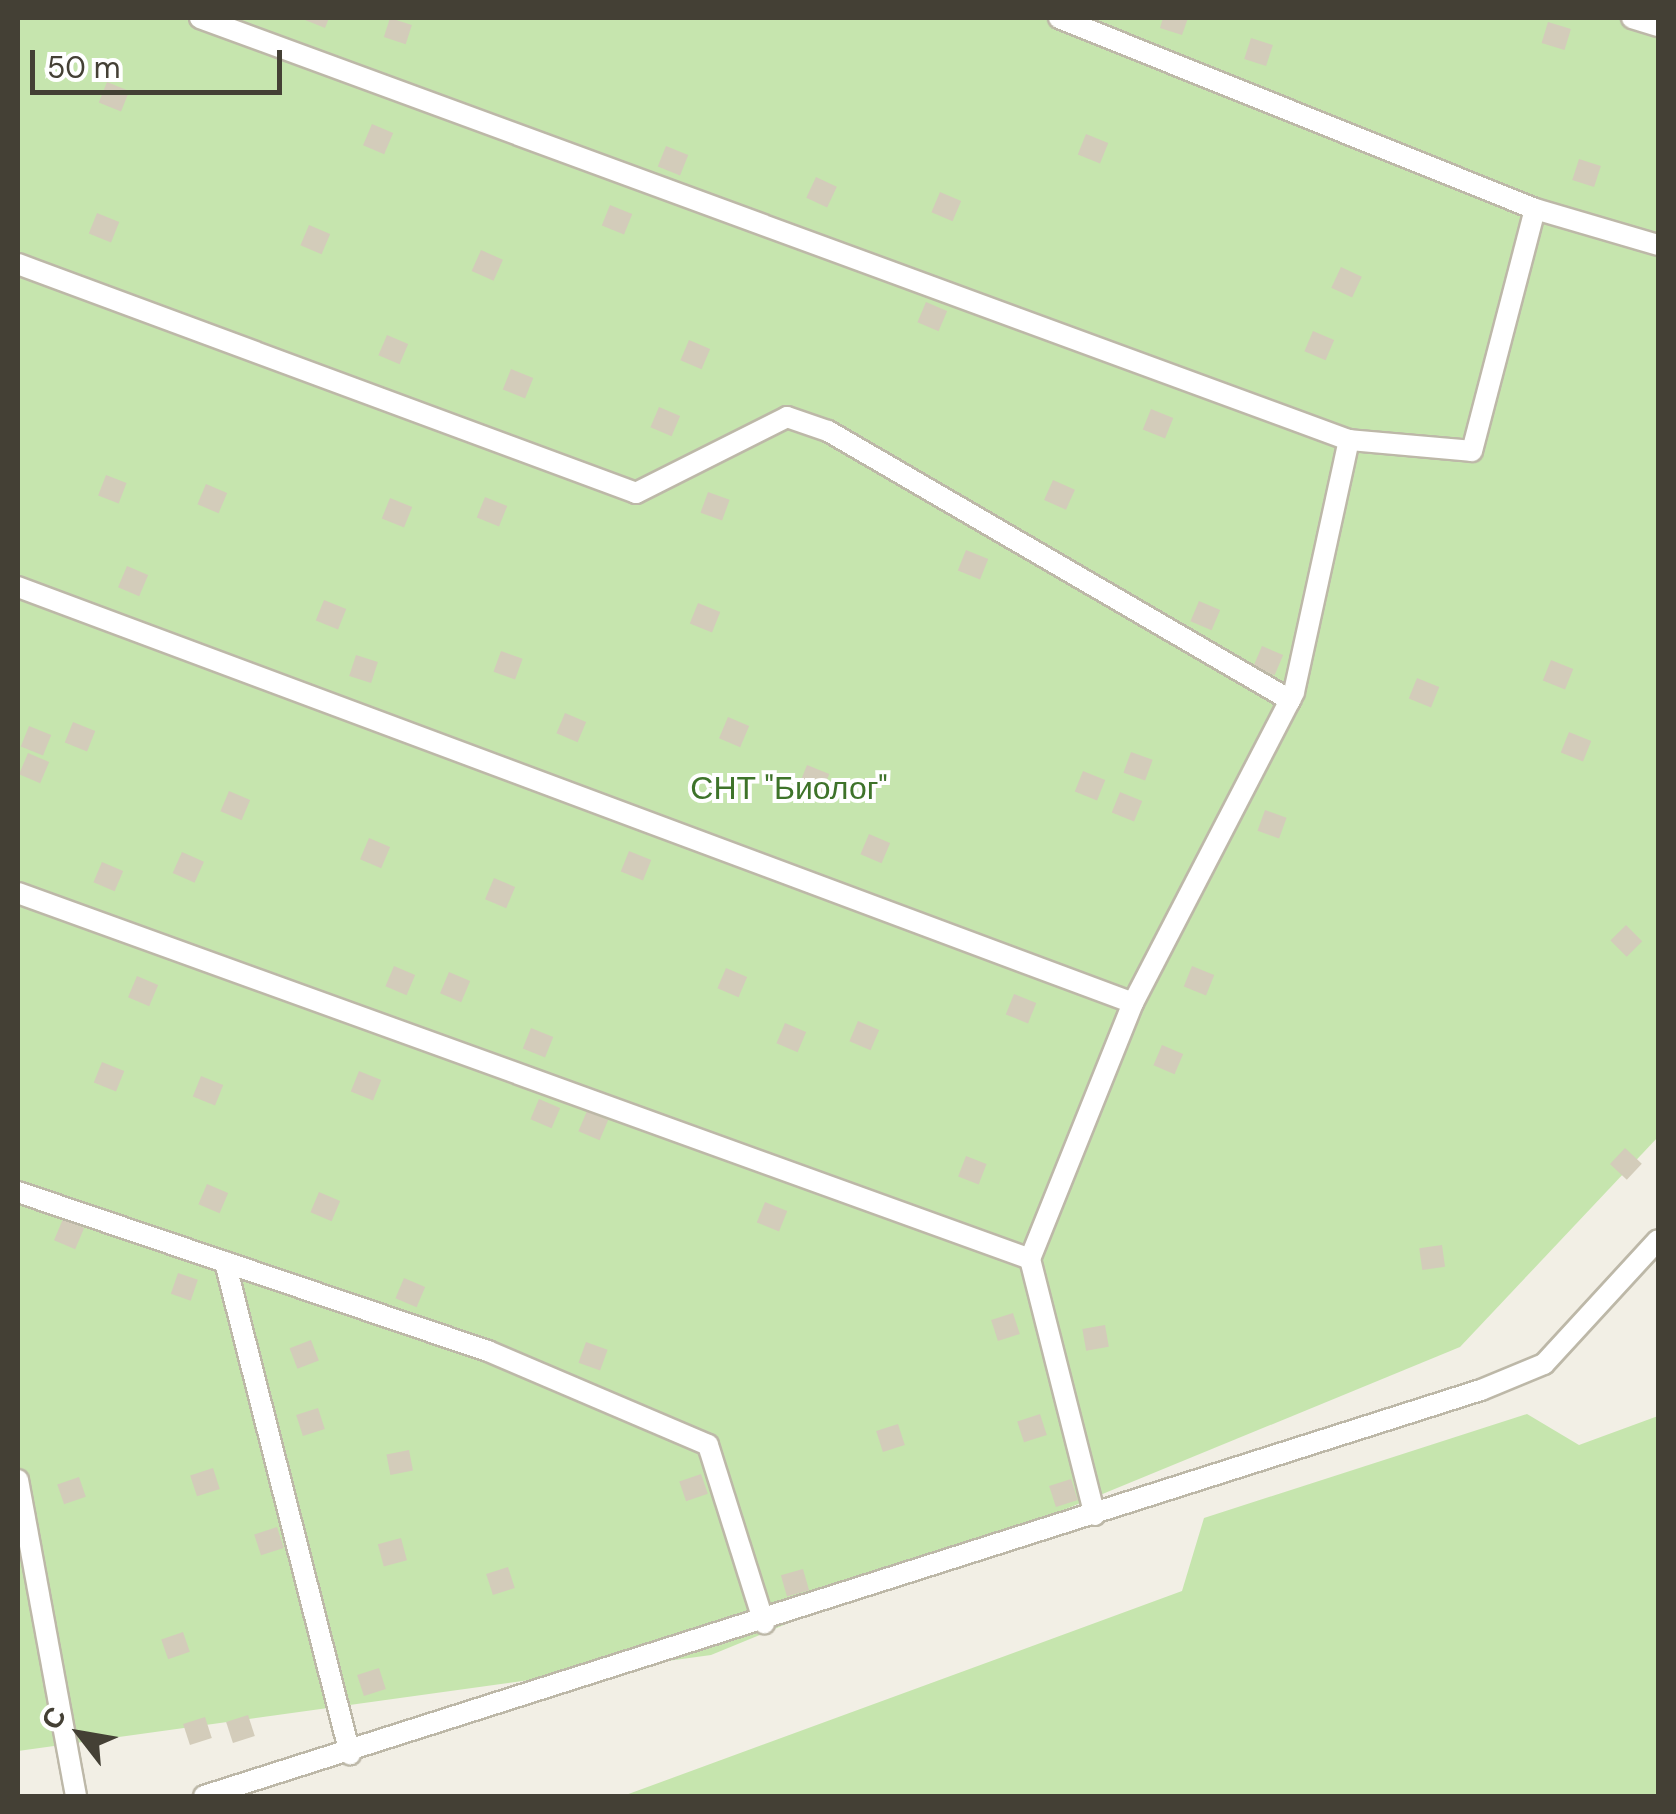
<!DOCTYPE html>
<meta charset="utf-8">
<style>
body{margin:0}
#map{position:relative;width:1676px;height:1814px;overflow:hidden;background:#f2efe5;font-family:"DM Sans",sans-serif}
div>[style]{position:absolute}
.green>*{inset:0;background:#c6e5ae}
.building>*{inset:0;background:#d3ccba;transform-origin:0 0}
.roads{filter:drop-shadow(2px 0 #bdb8a8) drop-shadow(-2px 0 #bdb8a8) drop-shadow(0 2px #bdb8a8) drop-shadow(0 -2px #bdb8a8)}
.lane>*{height:20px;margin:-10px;padding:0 10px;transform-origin:10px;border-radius:10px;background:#fff}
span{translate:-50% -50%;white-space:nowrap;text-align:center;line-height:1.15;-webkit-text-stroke:8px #fff;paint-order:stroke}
.park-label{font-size:32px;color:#3e732a}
.frame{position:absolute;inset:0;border:20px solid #444035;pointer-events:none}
.north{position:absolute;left:30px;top:1684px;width:100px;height:100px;-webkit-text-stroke:8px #fff;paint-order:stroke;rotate:301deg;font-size:28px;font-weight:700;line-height:40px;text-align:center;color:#444035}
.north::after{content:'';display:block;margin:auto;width:35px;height:45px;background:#444035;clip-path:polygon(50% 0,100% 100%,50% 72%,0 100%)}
.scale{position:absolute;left:30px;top:50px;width:252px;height:45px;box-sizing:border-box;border:5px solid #444035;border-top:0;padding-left:12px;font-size:30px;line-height:35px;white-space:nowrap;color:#444035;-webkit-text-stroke:8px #fff;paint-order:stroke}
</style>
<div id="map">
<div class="green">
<i style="clip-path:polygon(18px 18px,1658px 18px,1658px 1137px,1460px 1347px,711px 1655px,18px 1751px)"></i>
<i style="clip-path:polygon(1527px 1414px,1579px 1445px,1658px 1416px,1658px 1796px,623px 1796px,1182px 1591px,1204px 1518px)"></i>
</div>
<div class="building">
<i style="clip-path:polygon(300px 18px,329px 18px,325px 28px)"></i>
<i style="left:390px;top:18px;width:23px;height:20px;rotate:18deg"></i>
<i style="clip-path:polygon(1163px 18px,1188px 18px,1182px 35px,1160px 28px)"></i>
<i style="left:1548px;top:22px;width:24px;height:22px;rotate:17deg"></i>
<i style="left:1251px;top:38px;width:23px;height:22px;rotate:18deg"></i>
<i style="left:107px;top:82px;width:24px;height:22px;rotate:22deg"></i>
<i style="left:372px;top:124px;width:23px;height:23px;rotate:23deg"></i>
<i style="left:1086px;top:134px;width:24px;height:22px;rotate:22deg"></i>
<i style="left:666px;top:146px;width:24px;height:22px;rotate:22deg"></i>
<i style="left:1579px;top:159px;width:23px;height:22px;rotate:18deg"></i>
<i style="left:816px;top:177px;width:23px;height:23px;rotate:25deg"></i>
<i style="left:940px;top:192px;width:23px;height:22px;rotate:23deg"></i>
<i style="left:610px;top:205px;width:24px;height:22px;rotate:22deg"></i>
<i style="left:97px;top:213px;width:24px;height:22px;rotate:22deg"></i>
<i style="left:309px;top:225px;width:23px;height:22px;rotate:23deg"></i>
<i style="left:481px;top:250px;width:24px;height:23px;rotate:24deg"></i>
<i style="left:1341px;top:267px;width:23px;height:23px;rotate:25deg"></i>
<i style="left:926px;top:302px;width:23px;height:22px;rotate:23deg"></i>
<i style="left:1313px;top:331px;width:23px;height:22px;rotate:23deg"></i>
<i style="left:387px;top:335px;width:23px;height:22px;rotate:23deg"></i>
<i style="left:689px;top:340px;width:23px;height:22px;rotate:23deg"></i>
<i style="left:511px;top:369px;width:24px;height:22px;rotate:22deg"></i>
<i style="left:659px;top:407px;width:23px;height:22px;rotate:23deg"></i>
<i style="left:1151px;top:409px;width:24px;height:22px;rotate:22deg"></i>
<i style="left:106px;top:475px;width:22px;height:22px;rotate:21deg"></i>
<i style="left:1053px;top:480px;width:24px;height:22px;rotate:24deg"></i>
<i style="left:206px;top:484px;width:23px;height:22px;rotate:23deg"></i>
<i style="left:708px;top:492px;width:23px;height:22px;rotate:20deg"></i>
<i style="left:485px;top:497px;width:24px;height:22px;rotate:22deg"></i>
<i style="left:390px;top:498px;width:24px;height:22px;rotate:22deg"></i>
<i style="left:966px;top:550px;width:24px;height:22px;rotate:22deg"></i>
<i style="left:127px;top:566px;width:23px;height:23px;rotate:23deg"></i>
<i style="left:324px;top:600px;width:24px;height:22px;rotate:22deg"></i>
<i style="left:1199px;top:601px;width:23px;height:22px;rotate:23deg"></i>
<i style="left:698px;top:603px;width:24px;height:22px;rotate:22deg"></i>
<i style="left:1262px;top:646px;width:23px;height:22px;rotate:23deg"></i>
<i style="left:501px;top:651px;width:23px;height:22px;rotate:20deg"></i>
<i style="left:356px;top:655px;width:23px;height:22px;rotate:18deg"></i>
<i style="left:1551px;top:660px;width:24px;height:22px;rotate:22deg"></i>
<i style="left:1417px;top:678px;width:24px;height:22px;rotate:22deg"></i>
<i style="left:565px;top:713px;width:23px;height:22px;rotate:23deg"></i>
<i style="left:728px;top:717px;width:23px;height:23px;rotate:23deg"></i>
<i style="left:73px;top:722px;width:24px;height:22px;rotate:22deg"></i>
<i style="left:29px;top:726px;width:24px;height:22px;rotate:22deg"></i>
<i style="left:1569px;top:732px;width:24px;height:22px;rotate:22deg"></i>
<i style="left:1131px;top:752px;width:23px;height:22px;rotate:20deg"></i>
<i style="left:28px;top:753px;width:23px;height:23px;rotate:23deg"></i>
<i style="left:807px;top:765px;width:24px;height:22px;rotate:22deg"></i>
<i style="left:1083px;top:771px;width:24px;height:22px;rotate:22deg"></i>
<i style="left:229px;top:791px;width:23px;height:22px;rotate:23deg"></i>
<i style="left:1120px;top:792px;width:24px;height:22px;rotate:22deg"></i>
<i style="left:1265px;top:810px;width:23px;height:22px;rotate:20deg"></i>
<i style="left:869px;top:834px;width:23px;height:22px;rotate:23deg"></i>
<i style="left:369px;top:838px;width:23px;height:23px;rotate:23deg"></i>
<i style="left:629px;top:851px;width:24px;height:22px;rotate:22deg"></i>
<i style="left:182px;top:852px;width:24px;height:23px;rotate:24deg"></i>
<i style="left:102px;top:862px;width:23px;height:22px;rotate:23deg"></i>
<i style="left:494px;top:878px;width:23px;height:23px;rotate:23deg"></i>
<i style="left:1626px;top:925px;width:23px;height:22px;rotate:45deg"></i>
<i style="left:394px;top:966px;width:23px;height:22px;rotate:23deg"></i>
<i style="left:1192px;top:966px;width:24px;height:22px;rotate:22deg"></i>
<i style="left:726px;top:968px;width:23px;height:22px;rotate:23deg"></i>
<i style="left:449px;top:972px;width:23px;height:23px;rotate:23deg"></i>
<i style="left:137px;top:976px;width:23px;height:23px;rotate:23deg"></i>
<i style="left:1014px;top:994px;width:24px;height:22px;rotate:22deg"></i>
<i style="left:858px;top:1021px;width:23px;height:22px;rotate:23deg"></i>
<i style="left:785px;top:1023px;width:23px;height:22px;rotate:23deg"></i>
<i style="left:531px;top:1028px;width:24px;height:22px;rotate:22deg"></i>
<i style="left:1162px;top:1045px;width:23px;height:22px;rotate:23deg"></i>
<i style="left:102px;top:1062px;width:24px;height:22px;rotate:22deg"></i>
<i style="left:359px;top:1071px;width:24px;height:22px;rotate:22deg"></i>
<i style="left:201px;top:1076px;width:24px;height:22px;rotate:22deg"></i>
<i style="left:539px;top:1099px;width:23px;height:22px;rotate:23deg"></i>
<i style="left:587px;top:1111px;width:23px;height:22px;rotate:23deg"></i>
<i style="left:1625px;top:1148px;width:23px;height:22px;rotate:43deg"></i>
<i style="left:966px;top:1156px;width:22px;height:22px;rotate:21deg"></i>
<i style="left:207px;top:1184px;width:23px;height:22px;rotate:23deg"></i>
<i style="left:319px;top:1192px;width:23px;height:22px;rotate:23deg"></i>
<i style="left:765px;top:1202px;width:24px;height:22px;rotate:22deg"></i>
<i style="left:63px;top:1219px;width:23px;height:23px;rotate:23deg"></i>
<i style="left:1442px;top:1245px;width:22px;height:23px;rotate:82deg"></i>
<i style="left:178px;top:1273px;width:21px;height:22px;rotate:19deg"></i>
<i style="left:404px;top:1278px;width:23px;height:22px;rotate:23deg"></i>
<i style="left:1013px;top:1313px;width:22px;height:23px;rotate:72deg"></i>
<i style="left:1105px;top:1325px;width:22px;height:23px;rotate:80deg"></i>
<i style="left:311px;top:1340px;width:22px;height:23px;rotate:69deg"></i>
<i style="left:586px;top:1342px;width:23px;height:22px;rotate:20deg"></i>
<i style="left:318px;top:1408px;width:22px;height:23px;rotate:72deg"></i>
<i style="left:1040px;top:1414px;width:22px;height:24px;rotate:72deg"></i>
<i style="left:898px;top:1424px;width:22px;height:23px;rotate:72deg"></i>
<i style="left:409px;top:1450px;width:21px;height:23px;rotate:79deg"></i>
<i style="left:213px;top:1468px;width:22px;height:24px;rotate:72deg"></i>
<i style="left:701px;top:1474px;width:21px;height:23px;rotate:71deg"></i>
<i style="left:79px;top:1477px;width:21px;height:23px;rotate:71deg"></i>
<i style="left:1071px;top:1479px;width:22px;height:23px;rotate:72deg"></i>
<i style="left:277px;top:1527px;width:22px;height:24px;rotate:72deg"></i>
<i style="left:401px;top:1538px;width:23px;height:24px;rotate:75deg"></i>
<i style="left:508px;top:1567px;width:22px;height:23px;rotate:72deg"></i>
<i style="left:803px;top:1569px;width:22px;height:23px;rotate:74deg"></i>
<i style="left:183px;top:1632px;width:21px;height:23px;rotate:71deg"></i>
<i style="left:379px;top:1668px;width:22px;height:23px;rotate:72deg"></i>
<i style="left:248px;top:1715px;width:22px;height:23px;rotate:72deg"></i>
<i style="left:205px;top:1717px;width:22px;height:23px;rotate:72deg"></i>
</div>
<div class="roads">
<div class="lane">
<i style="left:200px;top:18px;width:1224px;rotate:20.17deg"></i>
<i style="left:1349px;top:440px;width:123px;rotate:5.1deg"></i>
<i style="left:1472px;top:451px;width:250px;rotate:-75.4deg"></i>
<i style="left:1059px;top:18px;width:513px;rotate:21.86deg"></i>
<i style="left:1535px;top:209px;width:128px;rotate:16.3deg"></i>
<i style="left:1632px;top:18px;width:27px;rotate:17deg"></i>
<i style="left:18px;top:264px;width:659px;rotate:20.33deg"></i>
<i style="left:636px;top:493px;width:169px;rotate:-26.7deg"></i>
<i style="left:787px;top:417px;width:43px;rotate:18.9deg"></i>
<i style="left:828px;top:431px;width:535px;rotate:30.21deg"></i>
<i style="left:18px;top:587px;width:1190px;rotate:20.46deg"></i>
<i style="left:18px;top:893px;width:1076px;rotate:19.88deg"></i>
<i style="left:1030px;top:1259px;width:264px;rotate:75.8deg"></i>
<i style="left:18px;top:1192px;width:496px;rotate:18.7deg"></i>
<i style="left:488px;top:1351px;width:239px;rotate:23.1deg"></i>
<i style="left:708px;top:1445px;width:187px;rotate:72.5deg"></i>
<i style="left:1030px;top:1259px;width:276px;rotate:-68.1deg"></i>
<i style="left:1133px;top:1003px;width:350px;rotate:-62.6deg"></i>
<i style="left:1294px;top:692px;width:258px;rotate:-77.7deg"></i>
<i style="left:225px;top:1262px;width:508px;rotate:75.74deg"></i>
<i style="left:18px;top:1480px;width:321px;rotate:79.6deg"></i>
<i style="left:204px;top:1796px;width:1340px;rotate:-17.64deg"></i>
<i style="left:1481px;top:1390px;width:68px;rotate:-22.4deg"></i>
<i style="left:1544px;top:1364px;width:168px;rotate:-47.4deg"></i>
</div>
</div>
<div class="park-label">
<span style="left:789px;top:788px">СНТ "Биолог"</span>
</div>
<div class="frame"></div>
<div class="north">С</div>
<div class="scale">50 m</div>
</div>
